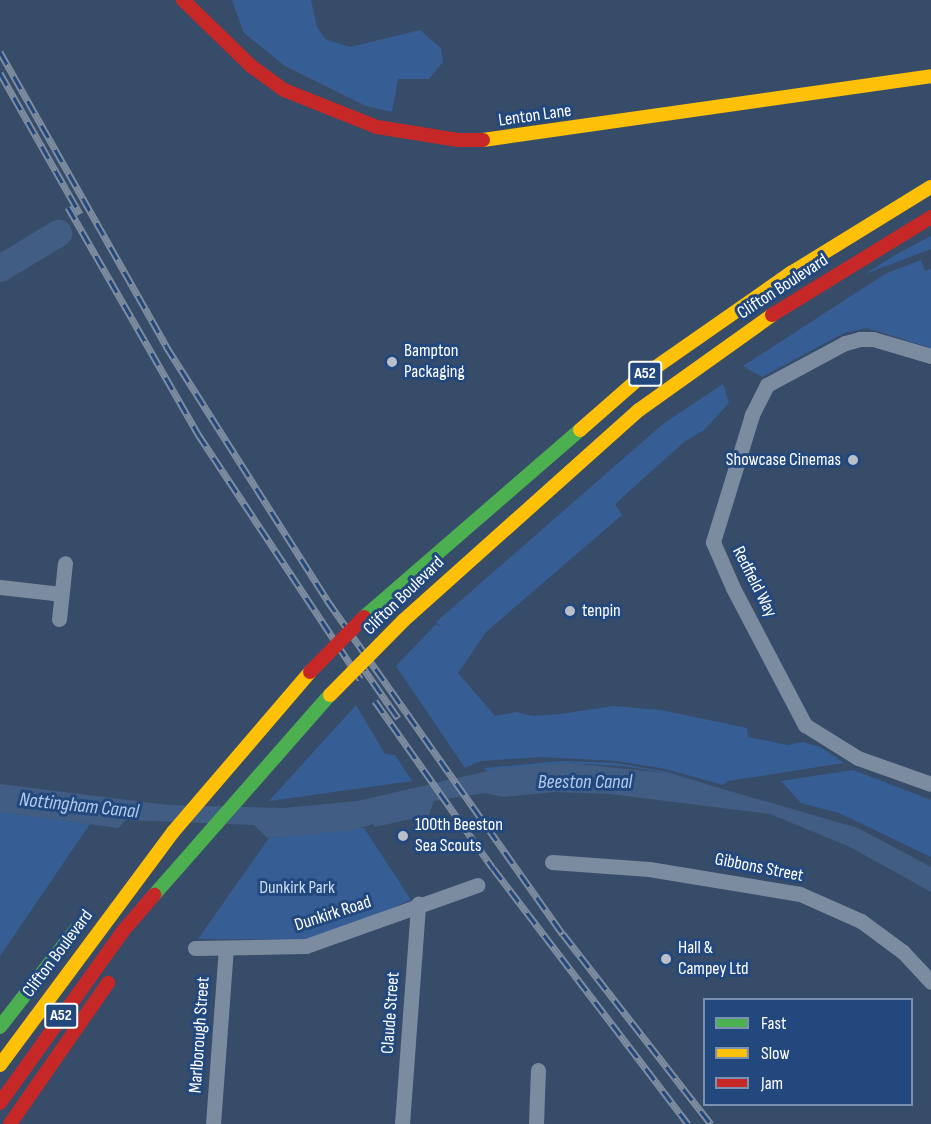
<!DOCTYPE html>
<style>
body{margin:0}
#map{position:relative;width:931px;height:1124px;overflow:hidden;background:#374c69;font-family:"Sofia Sans Condensed",sans-serif}
div>[style]{position:absolute}
.green>*{inset:0;background:#365e95}
.water>*{inset:0;background:#415d83}
.river>*{height:27px;margin:-13.5px;padding:0 13.5px;transform-origin:13.5px;border-radius:13.5px;background:#415d83}
.street>*{height:15px;margin:-7.5px;padding:0 7.5px;transform-origin:7.5px;border-radius:7.5px;background:#7c8ca0}
.fast>*{height:14px;margin:-7px;padding:0 7px;transform-origin:7px;border-radius:7px;background:#4caf50}
.slow>*{height:14px;margin:-7px;padding:0 7px;transform-origin:7px;border-radius:7px;background:#ffc107}
.jam>*{height:14px;margin:-7px;padding:0 7px;transform-origin:7px;border-radius:7px;background:#c62828}
.rail>*{height:7px;margin-top:-3.5px;transform-origin:0;background:repeating-linear-gradient(90deg,#22487e 0 14px,#7e8ca0 0 28px);box-sizing:border-box;border-block:2px solid #7e8ca0}
.slow-bridge>*{height:14px;margin:-7px;padding:0 7px;transform-origin:7px;border-radius:7px;background:#ffc107}
.jam-bridge>*{height:14px;margin:-7px;padding:0 7px;transform-origin:7px;border-radius:7px;background:#c62828}
.dots>*{width:16px;height:16px;translate:-50% -50%;box-sizing:border-box;border:3px solid #22487e;border-radius:50%}
span{translate:-50% -50%;white-space:nowrap;text-align:center;line-height:1.15;-webkit-text-stroke:6px #22487e;paint-order:stroke}
.shield-label span{padding:2px 4px;background:#22487e;border:2px solid;border-radius:4px;-webkit-text-stroke-width:0}
.shield-label{font-size:16px;color:#fff;font-weight:700}
.street-label{font-size:18px;color:#fff}
.poi-label{font-size:18px;color:#fff}
.left{translate:0 -50%;text-align:left}
.right{translate:-100% -50%;text-align:right}
.park-label{font-size:18px;color:#cbddf5}
.water-label{font-size:20px;color:#b2ccee;font-style:italic}
.legend{position:absolute;left:703px;top:998px;width:210px;height:108px;box-sizing:border-box;background:#22487e;border:2px solid #7a91b2;margin:0;padding:8px 10px;list-style:none;font-size:18px;color:#fff}
.legend li{display:flex;align-items:center;gap:12px;height:30px}
.legend b{width:30px;border:2px solid #7a91b2}
</style>
<div id="map">
<div class="green">
<i style="clip-path:polygon(232px 0,311px 0,317px 27px,325px 39px,350px 47px,420px 30px,441px 48px,443px 62px,429px 79px,398px 79px,392px 112px,366px 106px,285px 66px,244px 33px)"></i>
<i style="clip-path:polygon(931px 236px,931px 249px,865px 274px,897px 254px)"></i>
<i style="clip-path:polygon(921px 260px,925px 271px,931px 269px,931px 348px,867px 328px,844px 333px,762px 377px,743px 366px,885px 274px)"></i>
<i style="clip-path:polygon(723px 384px,729px 403px,704px 430px,684px 442px,615px 504px,622px 515px,486px 632px,458px 673px,495px 716px,517px 712px,533px 716px,561px 714px,613px 706px,661px 710px,747px 728px,748px 737px,787px 745px,803px 742px,820px 747px,844px 763px,728px 781px,723px 785px,666px 769px,617px 761px,542px 757px,481px 761px,465px 768px,396px 666px,436px 624px,441px 627px,436px 622px,663px 424px)"></i>
<i style="clip-path:polygon(356px 705px,385px 754px,395px 755px,412px 781px,269px 801px)"></i>
<i style="clip-path:polygon(561px 761px,616px 763px,668px 772px,757px 800px,667px 773px,623px 766px,568px 763px,486px 771px,485px 768px)"></i>
<i style="clip-path:polygon(853px 770px,931px 800px,931px 857px,839px 813px,801px 803px,781px 781px)"></i>
<i style="clip-path:polygon(0 812px,90px 824px,0 956px)"></i>
<i style="clip-path:polygon(364px 828px,411px 900px,339px 931px,300px 940px,198px 939px,269px 838px)"></i>
</div>
<div class="water">
<i style="clip-path:polygon(42px 231px,50px 244px,0 272px,0 262px)"></i>
<i style="clip-path:polygon(568px 763px,667px 773px,858px 828px,931px 867px,931px 892px,850px 847px,770px 814px,610px 794px,555px 792px,503px 797px,485px 793px,434px 801px,429px 815px,375px 827px,373px 824px,354px 830px,280px 837px,267px 838px,254px 825px,126px 820px,118px 828px,0 812px,0 784px,168px 805px,284px 808px,357px 801px,501px 768px)"></i>
</div>
<div class="river">
<i style="left:0;top:268px;width:68px;rotate:-31.1deg"></i>
</div>
<div class="street">
<i style="left:931px;top:356px;width:60px;rotate:-163.7deg"></i>
<i style="left:873px;top:339px;width:13px;rotate:180deg"></i>
<i style="left:860px;top:339px;width:16px;rotate:165deg"></i>
<i style="left:845px;top:343px;width:89px;rotate:151.7deg"></i>
<i style="left:767px;top:385px;width:34px;rotate:117deg"></i>
<i style="left:752px;top:415px;width:133px;rotate:107.1deg"></i>
<i style="left:713px;top:542px;width:50px;rotate:66.5deg"></i>
<i style="left:733px;top:588px;width:155px;rotate:62.3deg"></i>
<i style="left:805px;top:725px;width:62px;rotate:31.9deg"></i>
<i style="left:858px;top:758px;width:77px;rotate:19.6deg"></i>
<i style="left:0;top:587px;width:61px;rotate:6.5deg"></i>
<i style="left:59px;top:619px;width:56px;rotate:-83.9deg"></i>
<i style="left:552px;top:862px;width:97px;rotate:4.1deg"></i>
<i style="left:649px;top:869px;width:153px;rotate:9.4deg"></i>
<i style="left:800px;top:894px;width:67px;rotate:23.9deg"></i>
<i style="left:861px;top:921px;width:52px;rotate:36.4deg"></i>
<i style="left:903px;top:952px;width:41px;rotate:47deg"></i>
<i style="left:195px;top:948px;width:111px;rotate:-1deg"></i>
<i style="left:306px;top:946px;width:182px;rotate:-19.6deg"></i>
<i style="left:213px;top:1124px;width:175px;rotate:-85.8deg"></i>
<i style="left:402px;top:1124px;width:221px;rotate:-85.8deg"></i>
<i style="left:536px;top:1124px;width:54px;rotate:-87.9deg"></i>
</div>
<div class="fast">
<i style="left:364px;top:617px;width:286px;rotate:-40.9deg"></i>
<i style="left:154px;top:895px;width:266px;rotate:-48.7deg"></i>
<i style="left:0;top:1027px;width:125px;rotate:-52.1deg"></i>
</div>
<div class="slow">
<i style="left:483px;top:140px;width:453px;rotate:-8.1deg"></i>
<i style="left:580px;top:430px;width:74px;rotate:-41.2deg"></i>
<i style="left:636px;top:381px;width:189px;rotate:-34.9deg"></i>
<i style="left:791px;top:273px;width:164px;rotate:-31.6deg"></i>
<i style="left:404px;top:620px;width:315px;rotate:-41.8deg"></i>
<i style="left:639px;top:410px;width:163px;rotate:-35.5deg"></i>
<i style="left:0;top:1065px;width:290px;rotate:-53.4deg"></i>
<i style="left:173px;top:832px;width:211px;rotate:-49.4deg"></i>
</div>
<div class="jam">
<i style="left:183px;top:0;width:95px;rotate:44.1deg"></i>
<i style="left:251px;top:66px;width:41px;rotate:36deg"></i>
<i style="left:284px;top:90px;width:100px;rotate:21.7deg"></i>
<i style="left:377px;top:127px;width:82px;rotate:9.1deg"></i>
<i style="left:458px;top:140px;width:25px"></i>
<i style="left:772px;top:315px;width:187px;rotate:-31.6deg"></i>
<i style="left:0;top:1103px;width:211px;rotate:-54.4deg"></i>
<i style="left:123px;top:931px;width:48px;rotate:-49.3deg"></i>
<i style="left:10px;top:1124px;width:172px;rotate:-55.2deg"></i>
</div>
<div class="rail">
<i style="left:0;top:52px;width:338px;rotate:60.5deg"></i>
<i style="left:166px;top:346px;width:301px;rotate:57.6deg"></i>
<i style="left:327px;top:600px;width:409px;rotate:54.8deg"></i>
<i style="left:563px;top:934px;width:241px;rotate:52.1deg"></i>
<i style="left:0;top:73px;width:162px;rotate:60.4deg"></i>
<i style="left:68px;top:207px;width:262px;rotate:60.2deg"></i>
<i style="left:198px;top:434px;width:294px;rotate:56.5deg"></i>
<i style="left:357px;top:659px;width:72px;rotate:55.2deg"></i>
<i style="left:375px;top:701px;width:204px;rotate:54.8deg"></i>
<i style="left:493px;top:868px;width:322px;rotate:52.7deg"></i>
</div>
<div class="slow-bridge">
<i style="left:330px;top:695px;width:105px;rotate:-45.4deg"></i>
</div>
<div class="jam-bridge">
<i style="left:310px;top:672px;width:77px;rotate:-45.5deg"></i>
</div>
<div class="dots">
<i style="left:392px;top:362px;background:#b9c0ca"></i>
<i style="left:853px;top:460px;background:#b9c0ca"></i>
<i style="left:570px;top:611px;background:#b9c0ca"></i>
<i style="left:403px;top:836px;background:#b9c0ca"></i>
<i style="left:666px;top:959px;background:#b9c0ca"></i>
</div>
<div class="shield-label">
<span style="left:645px;top:374px">A52</span>
<span style="left:61px;top:1016px">A52</span>
</div>
<div class="street-label">
<span style="left:535px;top:116px;rotate:-8deg">Lenton Lane</span>
<span style="left:783px;top:287px;rotate:-33deg">Clifton Boulevard</span>
<span style="left:754px;top:582px;rotate:63deg">Redfield Way</span>
<span style="left:404px;top:596px;rotate:-44deg">Clifton Boulevard</span>
<span style="left:759px;top:868px;rotate:11deg">Gibbons Street</span>
<span style="left:333px;top:914px;rotate:-18deg">Dunkirk Road</span>
<span style="left:58px;top:954px;rotate:-53deg">Clifton Boulevard</span>
<span style="left:391px;top:1013px;rotate:-86deg">Claude Street</span>
<span style="left:200px;top:1035px;rotate:-86deg">Marlborough Street</span>
</div>
<div class="poi-label">
<span class="left" style="left:404px;top:362px">Bampton<br>Packaging</span>
<span class="right" style="left:841px;top:460px">Showcase Cinemas</span>
<span class="left" style="left:582px;top:611px">tenpin</span>
<span class="left" style="left:415px;top:836px">100th Beeston<br>Sea Scouts</span>
<span class="left" style="left:678px;top:959px">Hall &amp;<br>Campey Ltd</span>
</div>
<div class="park-label">
<span style="left:297px;top:888px">Dunkirk Park</span>
</div>
<div class="water-label">
<span style="left:585px;top:782px">Beeston Canal</span>
<span style="left:79px;top:806px;rotate:6deg">Nottingham Canal</span>
</div>
<ul class="legend">
<li><b style="height:8px;background:#4caf50"></b>Fast</li>
<li><b style="height:8px;background:#ffc107"></b>Slow</li>
<li><b style="height:8px;background:#c62828"></b>Jam</li>
</ul>
</div>
